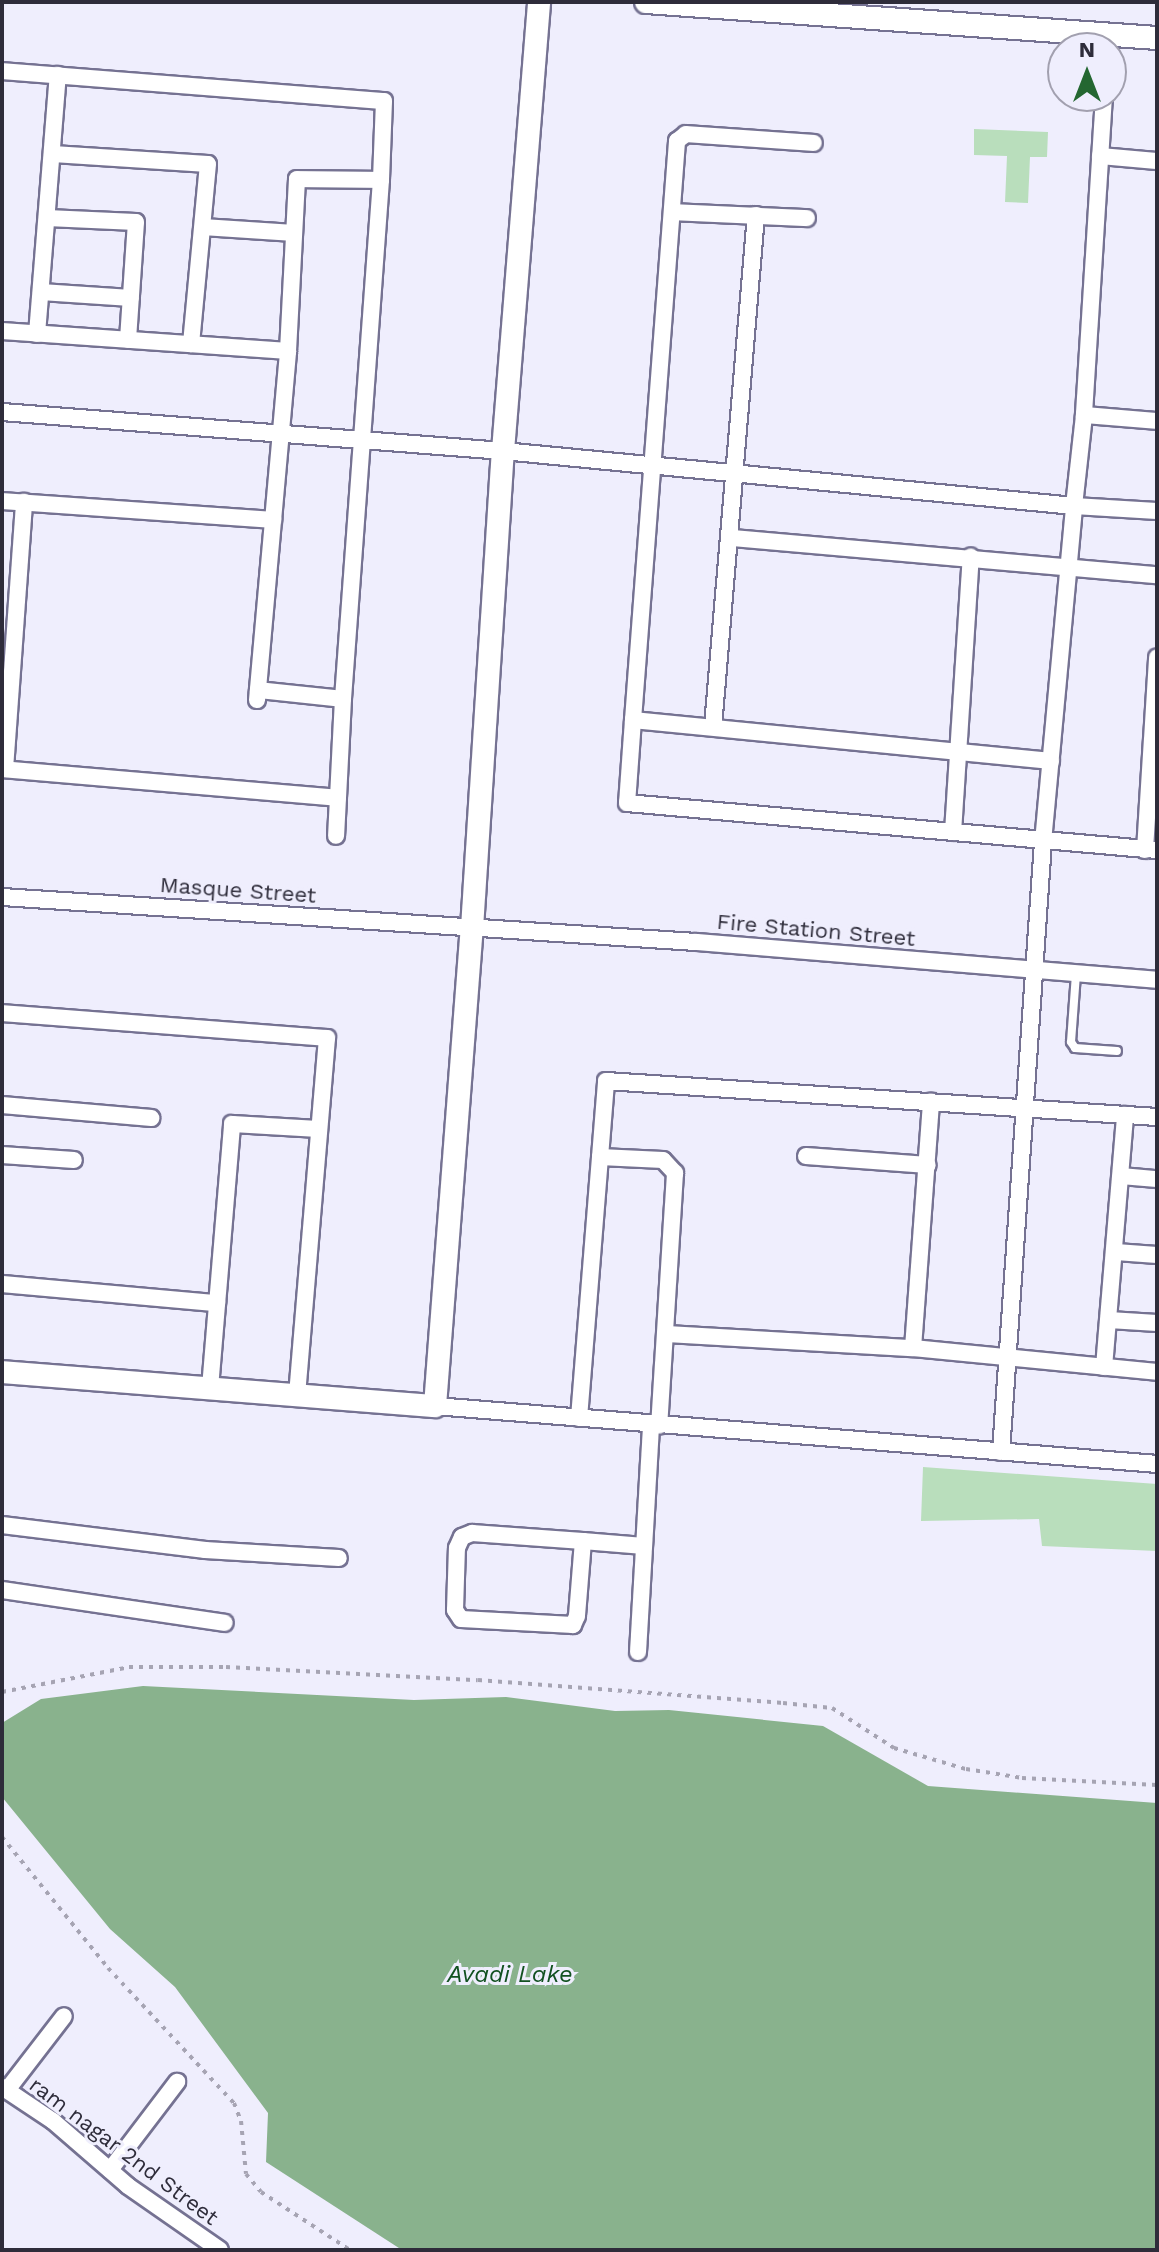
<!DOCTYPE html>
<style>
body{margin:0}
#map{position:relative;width:1159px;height:2252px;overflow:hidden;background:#efeefd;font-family:"Work Sans",sans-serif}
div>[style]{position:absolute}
.green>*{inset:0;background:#b9debc}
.water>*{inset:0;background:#89b28d}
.path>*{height:4px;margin-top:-2px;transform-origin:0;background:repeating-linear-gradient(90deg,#a6a4b3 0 4px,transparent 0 10px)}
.roads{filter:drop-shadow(2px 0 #757292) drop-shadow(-2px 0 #757292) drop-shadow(0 2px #757292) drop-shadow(0 -2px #757292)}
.service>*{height:8px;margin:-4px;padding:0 4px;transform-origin:4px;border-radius:4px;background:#fff}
.minor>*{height:16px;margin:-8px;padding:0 8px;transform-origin:8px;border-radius:8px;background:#fff}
.tertiary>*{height:22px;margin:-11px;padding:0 11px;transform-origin:11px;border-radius:11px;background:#fff}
span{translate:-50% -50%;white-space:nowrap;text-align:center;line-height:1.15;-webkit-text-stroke:6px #efeefd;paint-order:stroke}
.street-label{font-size:22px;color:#2e2c3a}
.water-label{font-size:24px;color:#125121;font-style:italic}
.frame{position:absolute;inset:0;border:4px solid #2e2c3a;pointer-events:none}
.north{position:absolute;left:1047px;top:32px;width:80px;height:80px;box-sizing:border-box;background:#efeefd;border:2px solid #a2a0af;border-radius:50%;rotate:0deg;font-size:22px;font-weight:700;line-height:32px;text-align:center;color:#2e2c3a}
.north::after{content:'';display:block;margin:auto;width:28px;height:36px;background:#246731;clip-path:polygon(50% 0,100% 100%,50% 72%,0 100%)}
</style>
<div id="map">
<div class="green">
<i style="clip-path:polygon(974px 129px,1048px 132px,1047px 157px,1030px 157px,1028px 203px,1005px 202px,1007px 156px,974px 155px)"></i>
<i style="clip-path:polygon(923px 1467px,1157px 1484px,1157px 1551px,1042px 1546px,1039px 1519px,921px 1521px)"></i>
</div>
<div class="water">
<i style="clip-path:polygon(143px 1686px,414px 1700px,506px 1697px,615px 1711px,669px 1710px,823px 1726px,928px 1786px,1157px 1803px,1157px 2250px,402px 2250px,266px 2162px,268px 2113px,175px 1987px,110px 1929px,2px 1797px,2px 1723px,41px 1699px)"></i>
</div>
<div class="path">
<i style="left:2px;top:1692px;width:129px;rotate:-11.1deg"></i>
<i style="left:129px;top:1667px;width:97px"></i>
<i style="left:226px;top:1667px;width:252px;rotate:3deg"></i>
<i style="left:478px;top:1680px;width:306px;rotate:4.3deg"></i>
<i style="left:783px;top:1703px;width:49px;rotate:5.8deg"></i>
<i style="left:832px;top:1708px;width:74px;rotate:32.8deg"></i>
<i style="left:894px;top:1748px;width:75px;rotate:16.3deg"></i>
<i style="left:966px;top:1769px;width:57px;rotate:9.1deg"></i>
<i style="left:1022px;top:1778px;width:135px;rotate:3deg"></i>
<i style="left:2px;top:1837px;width:169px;rotate:51deg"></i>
<i style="left:108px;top:1968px;width:185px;rotate:47deg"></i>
<i style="left:234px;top:2103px;width:19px;rotate:69deg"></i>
<i style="left:241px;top:2121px;width:53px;rotate:84.6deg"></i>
<i style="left:246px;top:2174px;width:23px;rotate:50deg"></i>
<i style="left:261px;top:2192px;width:106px;rotate:33.1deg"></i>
</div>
<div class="roads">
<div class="service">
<i style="left:1076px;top:974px;width:68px;rotate:94.2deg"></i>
<i style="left:1071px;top:1042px;width:7px;rotate:56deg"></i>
<i style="left:1075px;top:1048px;width:42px;rotate:4.1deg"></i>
</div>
<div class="minor">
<i style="left:2px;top:71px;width:383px;rotate:4.5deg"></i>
<i style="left:384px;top:101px;width:79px;rotate:92.2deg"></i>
<i style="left:381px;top:180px;width:520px;rotate:94.19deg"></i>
<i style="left:343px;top:699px;width:137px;rotate:92.9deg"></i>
<i style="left:1104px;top:96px;width:320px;rotate:93.6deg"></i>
<i style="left:1084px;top:415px;width:73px;rotate:4.7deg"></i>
<i style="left:53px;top:154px;width:155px;rotate:3.7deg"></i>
<i style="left:208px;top:164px;width:181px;rotate:95.4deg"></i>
<i style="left:1100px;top:156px;width:57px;rotate:5deg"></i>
<i style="left:673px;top:212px;width:134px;rotate:2.6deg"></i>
<i style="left:47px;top:218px;width:89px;rotate:2.6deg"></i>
<i style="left:136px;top:222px;width:118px;rotate:93.9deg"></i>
<i style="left:203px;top:227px;width:91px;rotate:3.8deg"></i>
<i style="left:41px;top:292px;width:90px;rotate:3.8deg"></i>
<i style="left:2px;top:331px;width:287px;rotate:4deg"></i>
<i style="left:37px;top:334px;width:260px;rotate:-85.4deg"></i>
<i style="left:2px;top:412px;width:503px;rotate:4.45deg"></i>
<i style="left:503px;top:451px;width:574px;rotate:5.5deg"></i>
<i style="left:1074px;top:506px;width:92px;rotate:-83.7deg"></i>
<i style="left:2px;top:501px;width:272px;rotate:4deg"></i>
<i style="left:732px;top:538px;width:427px;rotate:5deg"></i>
<i style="left:258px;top:690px;width:85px;rotate:6deg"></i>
<i style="left:257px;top:700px;width:350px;rotate:-84.9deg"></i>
<i style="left:288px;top:351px;width:172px;rotate:-87deg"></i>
<i style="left:297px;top:179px;width:84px;rotate:0.7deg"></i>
<i style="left:633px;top:720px;width:581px;rotate:-85.65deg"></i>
<i style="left:677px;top:141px;width:11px;rotate:-38deg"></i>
<i style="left:686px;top:134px;width:128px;rotate:4deg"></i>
<i style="left:713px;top:727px;width:514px;rotate:-85.2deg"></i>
<i style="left:1051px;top:761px;width:420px;rotate:-174.4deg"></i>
<i style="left:633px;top:720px;width:83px;rotate:94.1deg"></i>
<i style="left:627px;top:803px;width:532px;rotate:5.07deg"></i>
<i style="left:2px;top:769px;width:337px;rotate:4.9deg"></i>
<i style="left:5px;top:769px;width:268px;rotate:-85.9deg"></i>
<i style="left:953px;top:832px;width:276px;rotate:-86.3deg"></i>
<i style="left:1145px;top:850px;width:193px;rotate:-86.4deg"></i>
<i style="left:2px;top:897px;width:695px;rotate:3.71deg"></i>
<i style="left:696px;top:942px;width:463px;rotate:4.7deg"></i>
<i style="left:2px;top:1013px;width:326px;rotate:4.4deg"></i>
<i style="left:327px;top:1038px;width:358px;rotate:94.8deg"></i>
<i style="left:2px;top:1105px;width:150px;rotate:5deg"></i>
<i style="left:2px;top:1155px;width:72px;rotate:4deg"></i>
<i style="left:806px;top:1156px;width:122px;rotate:4.2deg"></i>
<i style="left:600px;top:1157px;width:63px;rotate:2.7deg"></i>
<i style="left:663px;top:1160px;width:18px;rotate:47deg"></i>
<i style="left:675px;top:1173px;width:253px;rotate:93.6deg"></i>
<i style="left:1121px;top:1176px;width:36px;rotate:5deg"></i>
<i style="left:1116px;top:1252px;width:41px;rotate:4.2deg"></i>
<i style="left:2px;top:1284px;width:216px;rotate:5.1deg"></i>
<i style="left:1109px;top:1320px;width:48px;rotate:3.6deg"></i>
<i style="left:667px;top:1334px;width:246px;rotate:3.3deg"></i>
<i style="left:913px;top:1348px;width:245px;rotate:5.6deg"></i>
<i style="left:913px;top:1348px;width:247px;rotate:-85.8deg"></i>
<i style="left:1104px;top:1367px;width:253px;rotate:-85.2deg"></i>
<i style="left:210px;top:1388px;width:265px;rotate:-85.2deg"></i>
<i style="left:232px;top:1124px;width:87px;rotate:3.3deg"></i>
<i style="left:435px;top:1406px;width:724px;rotate:4.59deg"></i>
<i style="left:579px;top:1418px;width:338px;rotate:-85.4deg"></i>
<i style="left:606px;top:1081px;width:552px;rotate:3.74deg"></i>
<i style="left:1001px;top:1452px;width:611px;rotate:-86.06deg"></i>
<i style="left:1043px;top:842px;width:337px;rotate:-84.7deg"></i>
<i style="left:1074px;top:506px;width:83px;rotate:3.4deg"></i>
<i style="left:2px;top:1525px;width:205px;rotate:7deg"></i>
<i style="left:205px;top:1550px;width:134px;rotate:3.4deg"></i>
<i style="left:583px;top:1541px;width:75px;rotate:94.6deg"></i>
<i style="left:577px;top:1616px;width:10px;rotate:114deg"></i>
<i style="left:573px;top:1625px;width:112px;rotate:-176.9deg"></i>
<i style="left:461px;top:1619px;width:11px;rotate:-124deg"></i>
<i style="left:455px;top:1610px;width:62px;rotate:-88.2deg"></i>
<i style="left:457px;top:1548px;width:12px;rotate:-66deg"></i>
<i style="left:462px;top:1537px;width:11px;rotate:-22deg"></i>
<i style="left:472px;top:1533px;width:111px;rotate:4.1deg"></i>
<i style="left:583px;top:1541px;width:61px;rotate:4.7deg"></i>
<i style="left:2px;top:1590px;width:225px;rotate:8.4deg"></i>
<i style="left:638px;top:1652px;width:228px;rotate:-86.7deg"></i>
<i style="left:2px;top:2087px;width:61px;rotate:33.7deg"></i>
<i style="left:53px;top:2121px;width:99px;rotate:40.9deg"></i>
<i style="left:128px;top:2186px;width:112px;rotate:34.8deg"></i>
<i style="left:7px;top:2090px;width:93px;rotate:-52.4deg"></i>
<i style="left:110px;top:2170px;width:111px;rotate:-52.7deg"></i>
</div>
<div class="tertiary">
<i style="left:646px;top:2px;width:512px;rotate:4.03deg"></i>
<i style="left:2px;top:1372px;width:434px;rotate:4.5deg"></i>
<i style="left:435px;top:1406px;width:479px;rotate:-85.6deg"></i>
<i style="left:472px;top:928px;width:478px;rotate:-86.3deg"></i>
<i style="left:503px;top:451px;width:450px;rotate:-85.4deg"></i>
</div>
</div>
<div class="street-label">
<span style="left:238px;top:890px;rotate:4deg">Masque Street</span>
<span style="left:816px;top:930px;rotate:5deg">Fire Station Street</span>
<span style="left:124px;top:2151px;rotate:37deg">ram nagar 2nd Street</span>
</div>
<div class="water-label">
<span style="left:510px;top:1975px">Avadi Lake</span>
</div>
<div class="frame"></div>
<div class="north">N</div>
</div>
